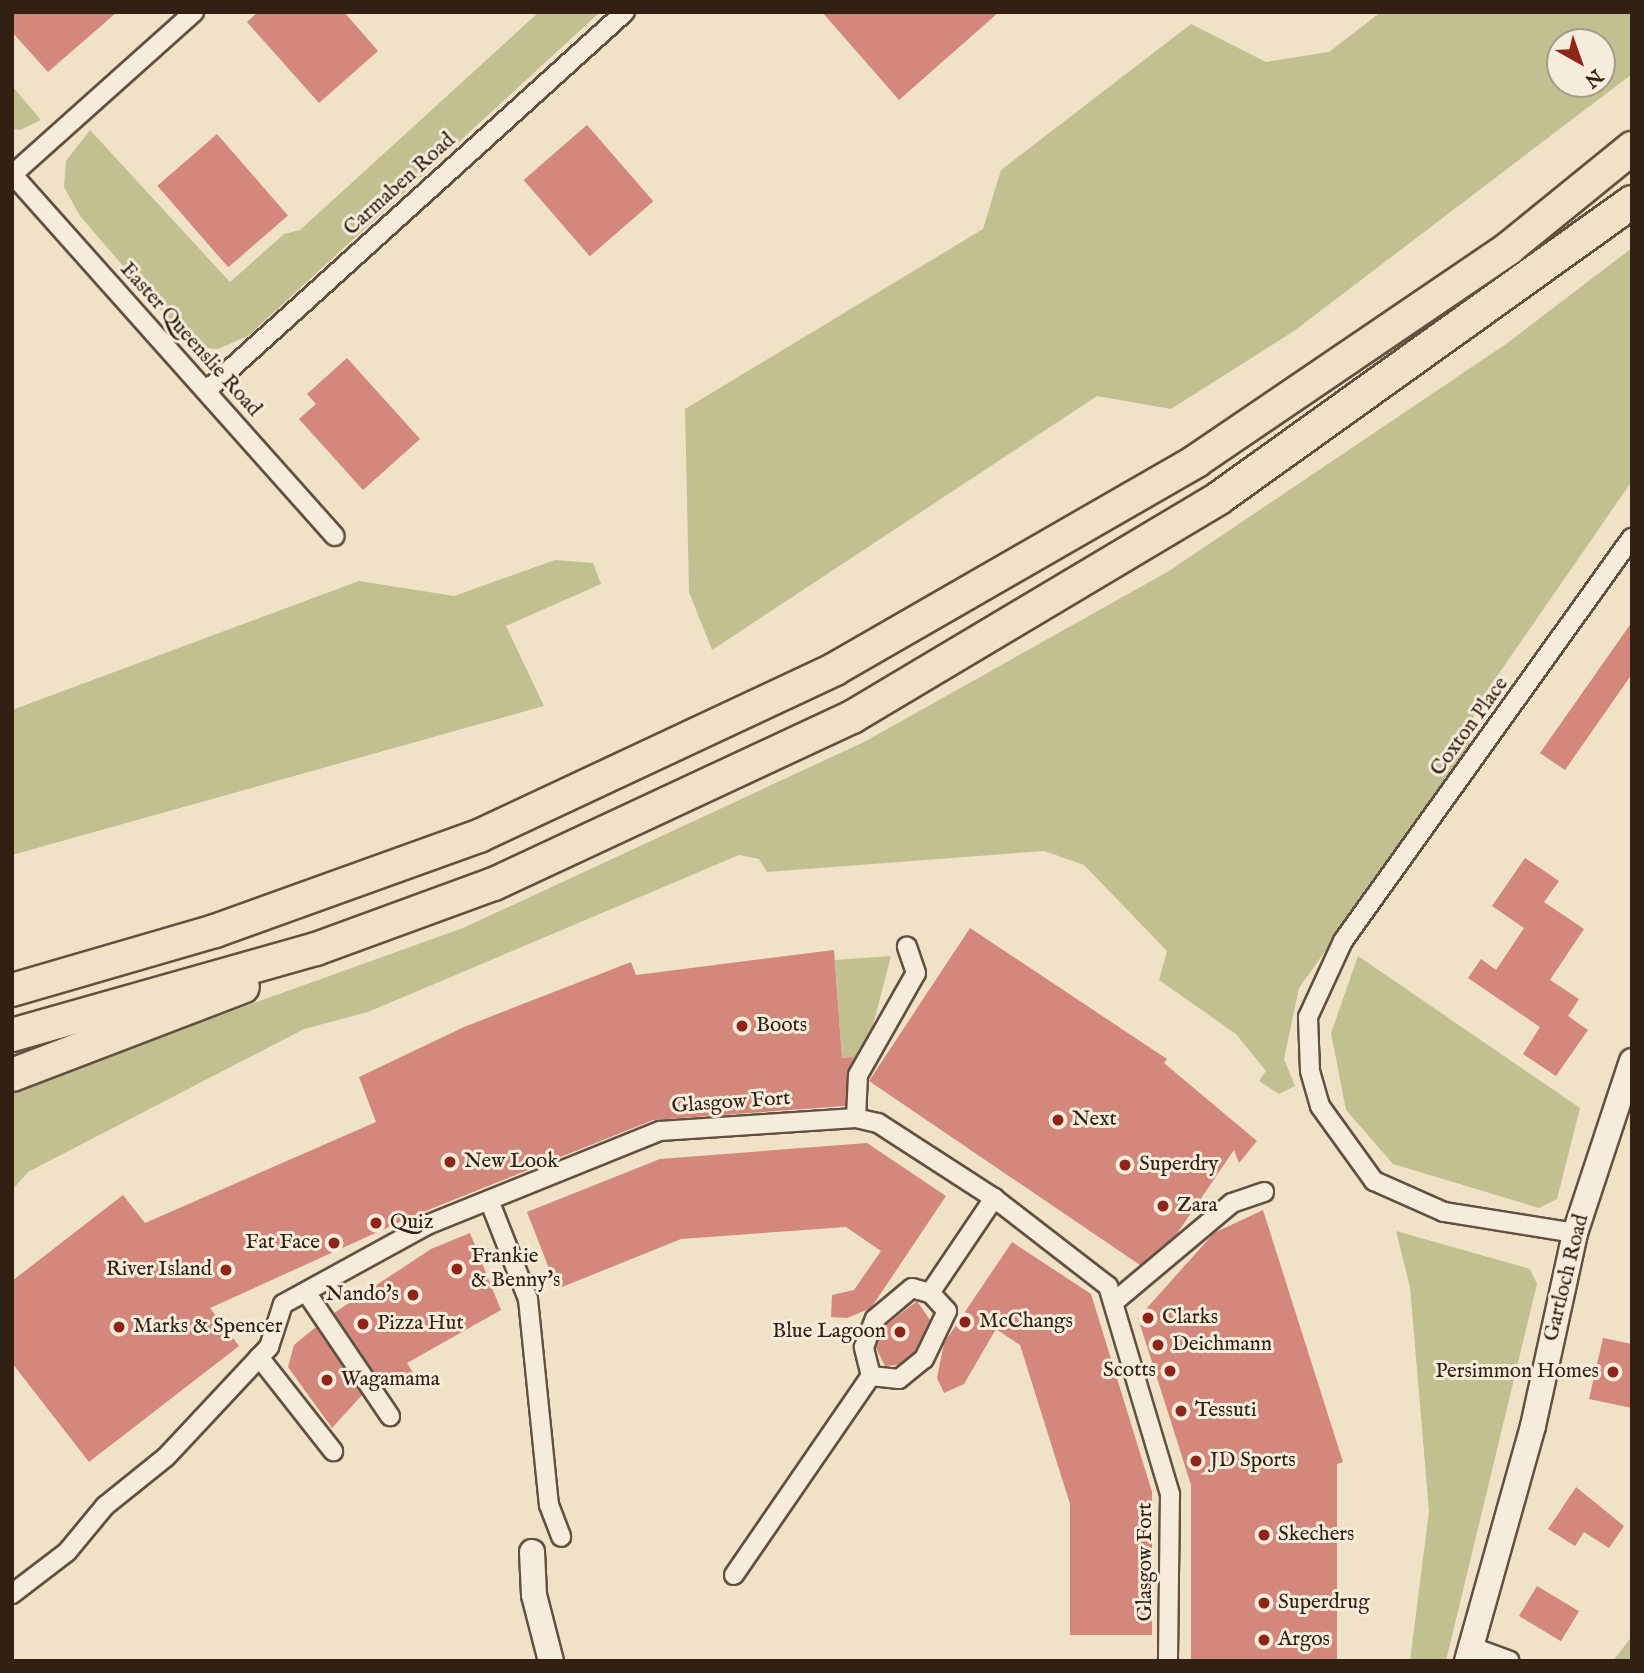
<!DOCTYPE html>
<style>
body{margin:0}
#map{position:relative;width:1644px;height:1673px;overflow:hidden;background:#f0e2c7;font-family:"IM FELL English",serif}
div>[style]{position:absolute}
.green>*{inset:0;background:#c2c090}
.building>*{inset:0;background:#d4877b;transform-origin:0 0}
.roads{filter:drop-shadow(2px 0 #625040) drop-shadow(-2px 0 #625040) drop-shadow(0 2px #625040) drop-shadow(0 -2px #625040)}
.street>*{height:18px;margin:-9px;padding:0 9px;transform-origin:9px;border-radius:9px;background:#f5ecdb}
.secondary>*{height:24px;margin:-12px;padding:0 12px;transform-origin:12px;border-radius:12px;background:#f5ecdb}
.highway>*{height:32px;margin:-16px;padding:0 16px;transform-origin:16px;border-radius:16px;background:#f0e2c7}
.dots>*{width:19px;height:19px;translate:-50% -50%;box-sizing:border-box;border:4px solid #f5ecdb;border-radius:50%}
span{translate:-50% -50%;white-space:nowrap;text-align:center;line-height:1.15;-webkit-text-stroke:6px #f5ecdb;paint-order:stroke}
.street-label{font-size:21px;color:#322013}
.poi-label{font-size:21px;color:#322013}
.left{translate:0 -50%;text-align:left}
.right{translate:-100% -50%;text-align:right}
.frame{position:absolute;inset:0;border:14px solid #322013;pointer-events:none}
.north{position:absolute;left:1546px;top:28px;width:70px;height:70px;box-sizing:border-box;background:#f5ecdb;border:2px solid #a79a8b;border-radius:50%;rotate:140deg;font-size:19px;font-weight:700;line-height:28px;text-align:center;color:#322013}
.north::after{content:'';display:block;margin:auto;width:24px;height:32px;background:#8f2418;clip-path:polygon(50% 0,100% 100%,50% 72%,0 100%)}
</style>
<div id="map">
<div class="green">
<i style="clip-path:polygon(539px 12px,600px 12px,248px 336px,218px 349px,193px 347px,80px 216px,64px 187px,66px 161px,90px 130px,230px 282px,284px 234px,300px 230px)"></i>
<i style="clip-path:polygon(evenodd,1381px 12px,1632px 12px,1632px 74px,1294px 331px,1171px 409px,1097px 396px,712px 650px,689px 592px,685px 409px,983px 229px,1001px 170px,1191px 24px,1266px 62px,1329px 52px,1381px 12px,1560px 42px,1602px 42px,1602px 84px,1560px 84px,1560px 42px)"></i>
<i style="clip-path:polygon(12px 86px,41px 120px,20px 130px,12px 129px)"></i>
<i style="clip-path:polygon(1632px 248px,1632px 481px,1475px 708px,1469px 750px,1299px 988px,1284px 1059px,1295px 1086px,1279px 1094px,1259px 1081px,1266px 1071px,1236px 1034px,1159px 980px,1167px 951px,1084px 865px,1044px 851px,767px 872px,759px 859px,739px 855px,368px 1012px,304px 1029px,28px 1172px,12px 1190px,12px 1090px,463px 928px,864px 742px,1169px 571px,1506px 344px)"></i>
<i style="clip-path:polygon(555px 560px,593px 563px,601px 584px,506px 626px,544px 706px,12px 855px,12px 710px,359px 581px,454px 596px)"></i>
<i style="clip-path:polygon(891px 956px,865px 1056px,842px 1058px,835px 960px)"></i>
<i style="clip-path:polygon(1358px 956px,1580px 1108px,1557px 1199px,1539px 1208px,1393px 1164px,1346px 1110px,1331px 1033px)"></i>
<i style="clip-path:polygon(1396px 1231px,1530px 1269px,1537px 1284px,1446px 1661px,1410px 1661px,1429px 1511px,1410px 1287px)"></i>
<i style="clip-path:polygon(1632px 1636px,1632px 1661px,1613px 1661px)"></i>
</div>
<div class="building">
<i style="clip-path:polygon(12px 12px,117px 12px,48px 72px,12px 32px)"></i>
<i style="clip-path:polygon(258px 12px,344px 12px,378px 51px,319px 103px,247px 22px)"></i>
<i style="clip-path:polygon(822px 12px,999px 12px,899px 100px)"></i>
<i style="left:587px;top:125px;width:101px;height:84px;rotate:49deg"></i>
<i style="left:217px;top:134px;width:108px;height:79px;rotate:49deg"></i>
<i style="clip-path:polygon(347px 358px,420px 439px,363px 490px,299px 419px,316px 404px,307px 394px)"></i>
<i style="clip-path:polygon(1632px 622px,1632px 674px,1565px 770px,1540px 753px)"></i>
<i style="clip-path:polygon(1525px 858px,1559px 881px,1544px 902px,1584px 929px,1550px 980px,1579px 999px,1568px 1016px,1588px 1030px,1556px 1076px,1523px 1054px,1540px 1027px,1468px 978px,1481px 959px,1496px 970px,1524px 928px,1492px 906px)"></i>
<i style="clip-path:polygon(970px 928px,1167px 1059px,1164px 1063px,1257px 1141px,1239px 1163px,1234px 1150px,1176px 1235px,1140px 1265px,869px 1081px)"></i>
<i style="clip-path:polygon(834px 950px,842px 1058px,854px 1057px,845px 1106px,653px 1120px,413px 1216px,210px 1308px,239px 1346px,89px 1462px,12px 1363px,12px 1281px,123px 1195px,145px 1223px,376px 1122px,359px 1077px,464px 1027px,631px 962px,636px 975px)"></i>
<i style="clip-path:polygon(867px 1143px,946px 1196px,871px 1308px,847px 1318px,831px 1317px,832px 1295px,854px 1290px,881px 1251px,846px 1227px,681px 1239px,557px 1289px,527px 1212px,660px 1159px)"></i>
<i style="clip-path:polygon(1263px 1210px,1343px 1462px,1337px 1464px,1337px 1661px,1191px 1661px,1191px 1485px,1138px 1318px,1214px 1233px)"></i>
<i style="clip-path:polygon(470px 1233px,501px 1310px,407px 1363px,413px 1373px,380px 1381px,334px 1313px,431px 1249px)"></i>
<i style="clip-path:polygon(1012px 1242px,1091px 1294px,1152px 1492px,1152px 1635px,1070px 1635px,1070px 1504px,1020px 1345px,996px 1329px,964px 1384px,944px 1393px,937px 1378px,944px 1343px)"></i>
<i style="clip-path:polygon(917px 1301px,930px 1320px,915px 1352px,898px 1365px,885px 1366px,876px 1348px,885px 1326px)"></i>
<i style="clip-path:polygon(316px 1327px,362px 1395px,332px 1428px,288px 1367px,294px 1345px)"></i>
<i style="clip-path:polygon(1603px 1338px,1632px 1344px,1632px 1408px,1589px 1399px)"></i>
<i style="clip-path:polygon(1576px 1487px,1624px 1526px,1609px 1548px,1584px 1532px,1575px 1546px,1548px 1529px)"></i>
<i style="left:1537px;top:1586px;width:49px;height:35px;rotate:31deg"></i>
</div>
<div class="roads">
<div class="street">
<i style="left:12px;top:174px;width:485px;rotate:48.3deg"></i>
<i style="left:13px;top:174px;width:243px;rotate:-41.8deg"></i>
<i style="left:206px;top:391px;width:565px;rotate:-42.13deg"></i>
<i style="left:856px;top:1118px;width:43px;rotate:-87.3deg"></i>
<i style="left:858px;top:1075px;width:117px;rotate:-60.4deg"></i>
<i style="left:916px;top:973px;width:28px;rotate:-109deg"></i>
<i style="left:489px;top:1200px;width:106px;rotate:68.5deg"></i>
<i style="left:528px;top:1299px;width:207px;rotate:84.2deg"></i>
<i style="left:549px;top:1505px;width:34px;rotate:69deg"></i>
<i style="left:1575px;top:1233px;width:133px;rotate:-170.9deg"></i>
<i style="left:1444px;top:1212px;width:77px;rotate:-156.1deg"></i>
<i style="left:1374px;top:1181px;width:92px;rotate:-125.8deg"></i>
<i style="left:1320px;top:1106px;width:37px;rotate:-106deg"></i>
<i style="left:1310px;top:1070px;width:53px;rotate:-92.2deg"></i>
<i style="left:1308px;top:1017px;width:84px;rotate:-65.3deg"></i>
<i style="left:1343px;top:941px;width:496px;rotate:-54.4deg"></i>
<i style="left:306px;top:1292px;width:150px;rotate:55.9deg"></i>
<i style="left:1114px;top:1302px;width:154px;rotate:-40deg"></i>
<i style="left:1232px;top:1203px;width:34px;rotate:-19deg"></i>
<i style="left:259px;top:1357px;width:120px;rotate:51.8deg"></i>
<i style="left:871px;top:1376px;width:30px;rotate:-104deg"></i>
<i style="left:864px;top:1347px;width:30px;rotate:-69deg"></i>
<i style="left:875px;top:1319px;width:48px;rotate:-40deg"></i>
<i style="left:912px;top:1288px;width:19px;rotate:16deg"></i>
<i style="left:734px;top:1575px;width:242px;rotate:-55.5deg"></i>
<i style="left:871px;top:1376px;width:28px;rotate:6deg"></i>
<i style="left:899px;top:1379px;width:32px;rotate:-39deg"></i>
<i style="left:924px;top:1359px;width:53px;rotate:-64.4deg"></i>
<i style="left:947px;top:1311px;width:25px;rotate:-133deg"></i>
<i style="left:930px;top:1293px;width:115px;rotate:-56deg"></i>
<i style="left:12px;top:1594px;width:69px;rotate:-37.4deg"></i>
<i style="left:67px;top:1552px;width:60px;rotate:-50.4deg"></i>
<i style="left:105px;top:1506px;width:78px;rotate:-38.8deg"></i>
<i style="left:166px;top:1457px;width:151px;rotate:-46.9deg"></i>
<i style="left:269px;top:1347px;width:45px;rotate:-72deg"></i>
<i style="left:283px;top:1304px;width:164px;rotate:-28.7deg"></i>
<i style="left:427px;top:1225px;width:251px;rotate:-22deg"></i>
<i style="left:660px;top:1131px;width:196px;rotate:-3.8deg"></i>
<i style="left:856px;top:1118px;width:23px;rotate:13deg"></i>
<i style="left:878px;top:1123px;width:138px;rotate:32.9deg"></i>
<i style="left:994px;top:1198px;width:144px;rotate:37.7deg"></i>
<i style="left:1108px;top:1286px;width:217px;rotate:73.4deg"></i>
<i style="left:1170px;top:1494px;width:167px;rotate:90.7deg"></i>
<i style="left:1472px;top:1647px;width:40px;rotate:20.2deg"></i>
</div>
<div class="secondary">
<i style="left:532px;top:1552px;width:43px;rotate:87.3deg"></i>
<i style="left:534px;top:1595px;width:68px;rotate:75.6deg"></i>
<i style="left:1467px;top:1661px;width:244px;rotate:-74.3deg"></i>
<i style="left:1533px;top:1426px;width:198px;rotate:-77.7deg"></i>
<i style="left:1575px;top:1233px;width:181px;rotate:-71.7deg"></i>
</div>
<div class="highway">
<i style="left:12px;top:990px;width:211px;rotate:-16.2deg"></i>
<i style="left:215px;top:931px;width:281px;rotate:-19.8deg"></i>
<i style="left:479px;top:836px;width:393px;rotate:-25.1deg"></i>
<i style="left:835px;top:669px;width:417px;rotate:-29.9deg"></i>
<i style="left:1196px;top:461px;width:379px;rotate:-34.2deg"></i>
<i style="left:1509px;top:248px;width:159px;rotate:-39.1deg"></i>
<i style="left:12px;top:1035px;width:316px;rotate:-15.8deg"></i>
<i style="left:316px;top:949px;width:189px;rotate:-20.1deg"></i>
<i style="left:494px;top:884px;width:395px;rotate:-25deg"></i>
<i style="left:852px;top:717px;width:427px;rotate:-30.8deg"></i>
<i style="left:1219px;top:498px;width:508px;rotate:-35.63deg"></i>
<i style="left:12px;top:1075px;width:247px;rotate:-20.9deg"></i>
</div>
</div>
<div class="dots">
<i style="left:742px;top:1026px;background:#8f2418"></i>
<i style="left:1058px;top:1120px;background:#8f2418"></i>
<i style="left:450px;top:1162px;background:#8f2418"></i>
<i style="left:1125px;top:1165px;background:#8f2418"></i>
<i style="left:1163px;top:1206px;background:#8f2418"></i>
<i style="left:376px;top:1223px;background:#8f2418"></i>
<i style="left:334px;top:1243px;background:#8f2418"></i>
<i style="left:457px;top:1269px;background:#8f2418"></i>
<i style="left:226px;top:1270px;background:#8f2418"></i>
<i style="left:413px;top:1295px;background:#8f2418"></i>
<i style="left:1148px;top:1318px;background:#8f2418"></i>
<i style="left:965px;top:1322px;background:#8f2418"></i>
<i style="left:363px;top:1324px;background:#8f2418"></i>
<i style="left:119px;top:1327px;background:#8f2418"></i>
<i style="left:900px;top:1332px;background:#8f2418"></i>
<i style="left:1158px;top:1345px;background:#8f2418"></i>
<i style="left:1170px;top:1371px;background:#8f2418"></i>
<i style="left:1613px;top:1372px;background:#8f2418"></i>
<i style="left:327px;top:1380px;background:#8f2418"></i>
<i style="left:1181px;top:1411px;background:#8f2418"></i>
<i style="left:1196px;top:1461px;background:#8f2418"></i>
<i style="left:1264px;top:1535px;background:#8f2418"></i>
<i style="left:1264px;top:1603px;background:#8f2418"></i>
<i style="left:1264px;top:1640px;background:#8f2418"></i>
</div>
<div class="street-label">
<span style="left:400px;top:185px;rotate:-42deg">Carmaben Road</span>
<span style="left:190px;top:340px;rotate:48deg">Easter Queenslie Road</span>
<span style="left:1470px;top:727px;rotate:-54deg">Coxton Place</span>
<span style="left:731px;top:1103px;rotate:-4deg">Glasgow Fort</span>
<span style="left:1567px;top:1278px;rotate:-76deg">Gartloch Road</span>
<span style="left:1146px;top:1562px;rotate:-90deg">Glasgow Fort</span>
</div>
<div class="poi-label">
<span class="left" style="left:756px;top:1026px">Boots</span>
<span class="left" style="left:1072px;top:1120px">Next</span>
<span class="left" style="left:464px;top:1162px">New Look</span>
<span class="left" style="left:1139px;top:1165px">Superdry</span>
<span class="left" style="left:1177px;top:1206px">Zara</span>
<span class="left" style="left:390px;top:1223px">Quiz</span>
<span class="right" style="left:320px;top:1243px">Fat Face</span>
<span class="left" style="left:471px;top:1269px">Frankie<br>&amp; Benny's</span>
<span class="right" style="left:212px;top:1270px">River Island</span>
<span class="right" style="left:399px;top:1295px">Nando's</span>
<span class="left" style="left:1162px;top:1318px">Clarks</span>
<span class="left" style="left:979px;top:1322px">McChangs</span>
<span class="left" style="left:377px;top:1324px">Pizza Hut</span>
<span class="left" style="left:133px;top:1327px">Marks &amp; Spencer</span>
<span class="right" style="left:886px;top:1332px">Blue Lagoon</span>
<span class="left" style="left:1172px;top:1345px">Deichmann</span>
<span class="right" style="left:1156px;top:1371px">Scotts</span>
<span class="right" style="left:1599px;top:1372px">Persimmon Homes</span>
<span class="left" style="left:341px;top:1380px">Wagamama</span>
<span class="left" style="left:1195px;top:1411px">Tessuti</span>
<span class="left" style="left:1210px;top:1461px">JD Sports</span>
<span class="left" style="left:1278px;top:1535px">Skechers</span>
<span class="left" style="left:1278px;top:1603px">Superdrug</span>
<span class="left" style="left:1278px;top:1640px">Argos</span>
</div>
<div class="frame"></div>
<div class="north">N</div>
</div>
